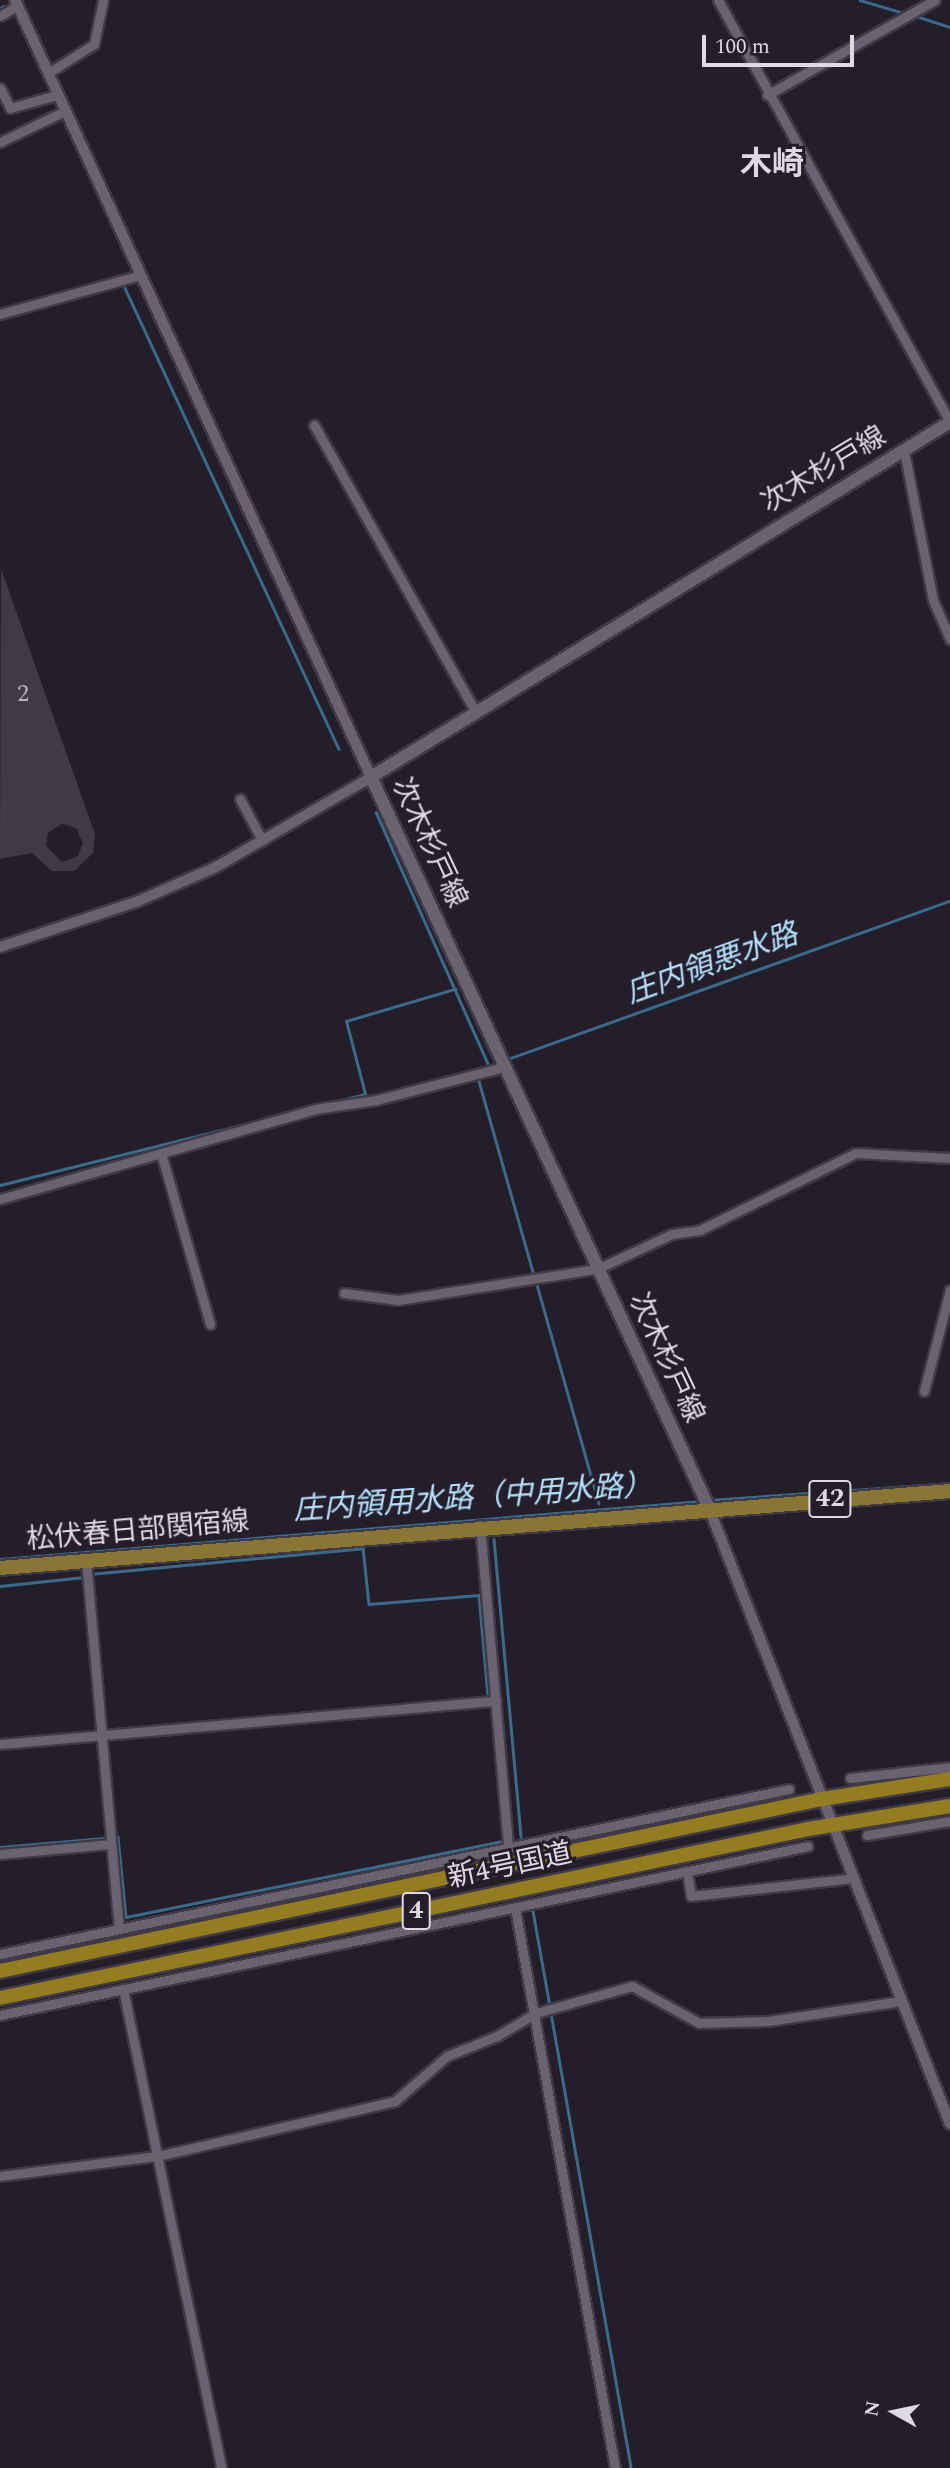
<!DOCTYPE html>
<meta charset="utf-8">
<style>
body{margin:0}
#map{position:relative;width:950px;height:2468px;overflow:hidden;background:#241e2b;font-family:Spectral,"Noto Sans JP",serif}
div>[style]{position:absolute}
.stream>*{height:2.5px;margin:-1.25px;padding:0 1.25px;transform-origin:1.25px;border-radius:1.25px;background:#3a6b88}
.building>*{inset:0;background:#413946}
.roads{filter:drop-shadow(2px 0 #3f3a45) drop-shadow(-2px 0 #3f3a45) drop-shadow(0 2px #3f3a45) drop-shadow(0 -2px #3f3a45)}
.minor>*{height:9px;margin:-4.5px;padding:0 4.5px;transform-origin:4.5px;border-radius:4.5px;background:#696271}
.tertiary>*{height:10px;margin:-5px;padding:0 5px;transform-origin:5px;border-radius:5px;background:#696271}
.secondary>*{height:12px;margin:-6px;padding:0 6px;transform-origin:6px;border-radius:6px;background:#696271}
.primary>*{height:14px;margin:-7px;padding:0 7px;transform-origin:7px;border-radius:7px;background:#897635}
.trunk>*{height:14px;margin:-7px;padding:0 7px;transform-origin:7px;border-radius:7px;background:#947c21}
span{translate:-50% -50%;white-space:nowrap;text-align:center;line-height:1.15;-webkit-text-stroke:6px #241e2b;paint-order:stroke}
.number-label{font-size:24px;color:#b7b2bc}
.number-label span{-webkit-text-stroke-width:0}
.shield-label span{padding:2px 5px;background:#241e2b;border:2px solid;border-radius:5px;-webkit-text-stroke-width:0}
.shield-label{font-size:26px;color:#dedae3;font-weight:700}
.street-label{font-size:28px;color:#dedae3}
.water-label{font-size:30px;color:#b5e1fc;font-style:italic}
.quarter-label{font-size:32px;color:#dedae3;font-weight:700}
.north{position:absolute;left:859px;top:2377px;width:70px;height:70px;-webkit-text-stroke:5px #241e2b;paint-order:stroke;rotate:279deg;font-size:19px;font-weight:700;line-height:28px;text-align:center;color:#dedae3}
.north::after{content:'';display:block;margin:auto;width:24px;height:32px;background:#dedae3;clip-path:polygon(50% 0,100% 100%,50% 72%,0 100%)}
.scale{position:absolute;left:702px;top:35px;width:152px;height:32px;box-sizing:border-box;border:4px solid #dedae3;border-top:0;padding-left:9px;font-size:21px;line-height:24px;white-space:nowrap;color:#dedae3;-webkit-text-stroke:5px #241e2b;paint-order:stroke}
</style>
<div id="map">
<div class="stream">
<i style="left:860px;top:0;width:49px;rotate:16.6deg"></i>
<i style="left:0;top:8px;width:4px;rotate:-27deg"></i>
<i style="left:913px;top:15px;width:39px;rotate:18deg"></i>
<i style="left:125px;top:288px;width:508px;rotate:65.1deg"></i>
<i style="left:376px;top:812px;width:278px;rotate:66deg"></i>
<i style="left:489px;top:1066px;width:10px;rotate:-17deg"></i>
<i style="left:505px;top:1060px;width:473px;rotate:-19.7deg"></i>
<i style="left:479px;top:1081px;width:202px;rotate:74.2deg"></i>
<i style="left:0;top:1185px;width:376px;rotate:-14deg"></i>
<i style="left:365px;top:1094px;width:75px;rotate:-104.6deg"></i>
<i style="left:346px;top:1021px;width:114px;rotate:-16.4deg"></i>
<i style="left:536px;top:1281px;width:231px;rotate:74.2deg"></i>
<i style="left:709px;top:1500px;width:242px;rotate:-4deg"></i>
<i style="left:494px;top:1539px;width:299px;rotate:84.8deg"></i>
<i style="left:0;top:1559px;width:704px;rotate:-4.72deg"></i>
<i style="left:90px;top:1574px;width:274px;rotate:-5.4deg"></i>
<i style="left:363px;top:1548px;width:56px;rotate:83.9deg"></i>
<i style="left:369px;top:1604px;width:110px;rotate:-4.7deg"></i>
<i style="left:479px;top:1595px;width:100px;rotate:84.9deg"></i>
<i style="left:0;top:1586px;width:84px;rotate:-6.1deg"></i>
<i style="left:118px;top:1837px;width:80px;rotate:84.3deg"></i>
<i style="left:126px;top:1917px;width:384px;rotate:-11.4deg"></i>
<i style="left:0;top:1847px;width:104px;rotate:-4.9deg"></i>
<i style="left:533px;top:1911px;width:97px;rotate:79.9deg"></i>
<i style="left:551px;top:2013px;width:462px;rotate:80deg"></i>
</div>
<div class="building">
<i style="clip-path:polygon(evenodd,1px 569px,95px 834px,93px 853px,74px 871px,52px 871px,32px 853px,0 859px,1px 569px,62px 824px,76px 828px,83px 843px,78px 856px,62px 862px,46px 846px,48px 833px,62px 824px)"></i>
</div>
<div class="roads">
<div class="minor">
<i style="left:718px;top:0;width:482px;rotate:61.2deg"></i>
<i style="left:0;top:16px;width:21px;rotate:-31deg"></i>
<i style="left:48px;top:73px;width:54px;rotate:-32.2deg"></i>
<i style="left:94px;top:44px;width:45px;rotate:-78.4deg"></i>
<i style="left:0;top:88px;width:22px;rotate:63deg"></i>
<i style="left:10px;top:108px;width:49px;rotate:-15.5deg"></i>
<i style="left:767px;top:95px;width:193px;rotate:-29.5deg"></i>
<i style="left:0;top:142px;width:72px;rotate:-25.5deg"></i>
<i style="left:0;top:314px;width:146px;rotate:-15.5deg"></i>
<i style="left:314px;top:425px;width:330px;rotate:60.6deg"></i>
<i style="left:904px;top:451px;width:152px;rotate:79deg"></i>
<i style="left:933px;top:600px;width:43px;rotate:66.4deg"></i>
<i style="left:240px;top:799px;width:47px;rotate:61.8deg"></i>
<i style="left:161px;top:1153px;width:178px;rotate:74deg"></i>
<i style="left:0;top:1199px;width:328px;rotate:-15.9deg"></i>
<i style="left:315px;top:1109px;width:62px;rotate:-8.4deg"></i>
<i style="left:376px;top:1100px;width:132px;rotate:-14.5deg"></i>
<i style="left:344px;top:1293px;width:54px;rotate:7.4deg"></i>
<i style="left:398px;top:1300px;width:201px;rotate:-8.9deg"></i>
<i style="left:597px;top:1269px;width:83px;rotate:-25deg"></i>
<i style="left:672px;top:1234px;width:28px;rotate:-8deg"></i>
<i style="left:700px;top:1230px;width:174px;rotate:-26.3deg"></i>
<i style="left:856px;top:1153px;width:94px;rotate:3deg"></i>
<i style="left:924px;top:1391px;width:104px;rotate:-75.6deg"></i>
<i style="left:480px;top:1525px;width:324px;rotate:85deg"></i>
<i style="left:86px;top:1560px;width:370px;rotate:84.9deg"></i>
<i style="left:0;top:1744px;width:498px;rotate:-5deg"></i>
<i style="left:850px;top:1778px;width:101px;rotate:-6.3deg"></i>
<i style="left:867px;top:1835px;width:84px;rotate:-9.6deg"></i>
<i style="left:0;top:1854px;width:110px;rotate:-5.2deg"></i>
<i style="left:687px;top:1871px;width:25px;rotate:81deg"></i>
<i style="left:691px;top:1896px;width:163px;rotate:-6.3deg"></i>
<i style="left:515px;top:1908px;width:569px;rotate:79.88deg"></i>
<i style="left:0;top:1954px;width:806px;rotate:-11.81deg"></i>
<i style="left:123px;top:1989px;width:489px;rotate:78.4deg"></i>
<i style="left:0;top:2015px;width:825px;rotate:-11.81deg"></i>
<i style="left:0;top:2176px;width:158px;rotate:-7.3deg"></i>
<i style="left:157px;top:2156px;width:244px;rotate:-13deg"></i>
<i style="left:395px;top:2101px;width:69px;rotate:-40.9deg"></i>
<i style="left:447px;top:2056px;width:54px;rotate:-21.8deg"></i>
<i style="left:497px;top:2036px;width:45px;rotate:-30.5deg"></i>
<i style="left:536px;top:2013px;width:100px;rotate:-15.7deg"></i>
<i style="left:632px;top:1986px;width:77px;rotate:28.9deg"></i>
<i style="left:699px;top:2023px;width:69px;rotate:-1.7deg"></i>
<i style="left:768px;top:2021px;width:135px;rotate:-8.5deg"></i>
</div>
<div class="tertiary">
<i style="left:0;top:947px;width:143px;rotate:-18.3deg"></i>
<i style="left:136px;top:902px;width:87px;rotate:-23.6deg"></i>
<i style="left:216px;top:867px;width:179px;rotate:-30.1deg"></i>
<i style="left:371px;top:777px;width:855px;rotate:-114.62deg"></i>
<i style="left:709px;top:1508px;width:661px;rotate:68.63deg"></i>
</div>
<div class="secondary">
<i style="left:709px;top:1508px;width:805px;rotate:-114.81deg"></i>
<i style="left:371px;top:777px;width:679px;rotate:-31.51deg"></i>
</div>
<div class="primary">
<i style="left:0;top:1568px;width:953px;rotate:-4.63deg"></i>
</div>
<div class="trunk">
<i style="left:0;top:1971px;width:840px;rotate:-11.82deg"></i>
<i style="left:822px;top:1799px;width:130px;rotate:-8.9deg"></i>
<i style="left:0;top:1998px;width:825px;rotate:-11.81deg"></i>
<i style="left:808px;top:1829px;width:144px;rotate:-9.2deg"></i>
</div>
</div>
<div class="number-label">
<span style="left:23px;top:695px">2</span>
</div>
<div class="shield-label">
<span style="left:830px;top:1499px">42</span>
<span style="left:416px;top:1911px">4</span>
</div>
<div class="street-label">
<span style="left:824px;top:470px;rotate:-31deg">次木杉戸線</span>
<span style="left:429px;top:843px;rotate:65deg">次木杉戸線</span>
<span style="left:666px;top:1358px;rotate:65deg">次木杉戸線</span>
<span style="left:138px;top:1531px;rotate:-5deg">松伏春日部関宿線</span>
<span style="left:510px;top:1866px;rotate:-12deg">新4号国道</span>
</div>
<div class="water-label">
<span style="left:712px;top:964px;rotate:-20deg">庄内領悪水路</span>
<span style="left:473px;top:1498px;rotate:-4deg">庄内領用水路（中用水路）</span>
</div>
<div class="quarter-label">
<span style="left:772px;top:165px">木崎</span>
</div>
<div class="north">N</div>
<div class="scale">100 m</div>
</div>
